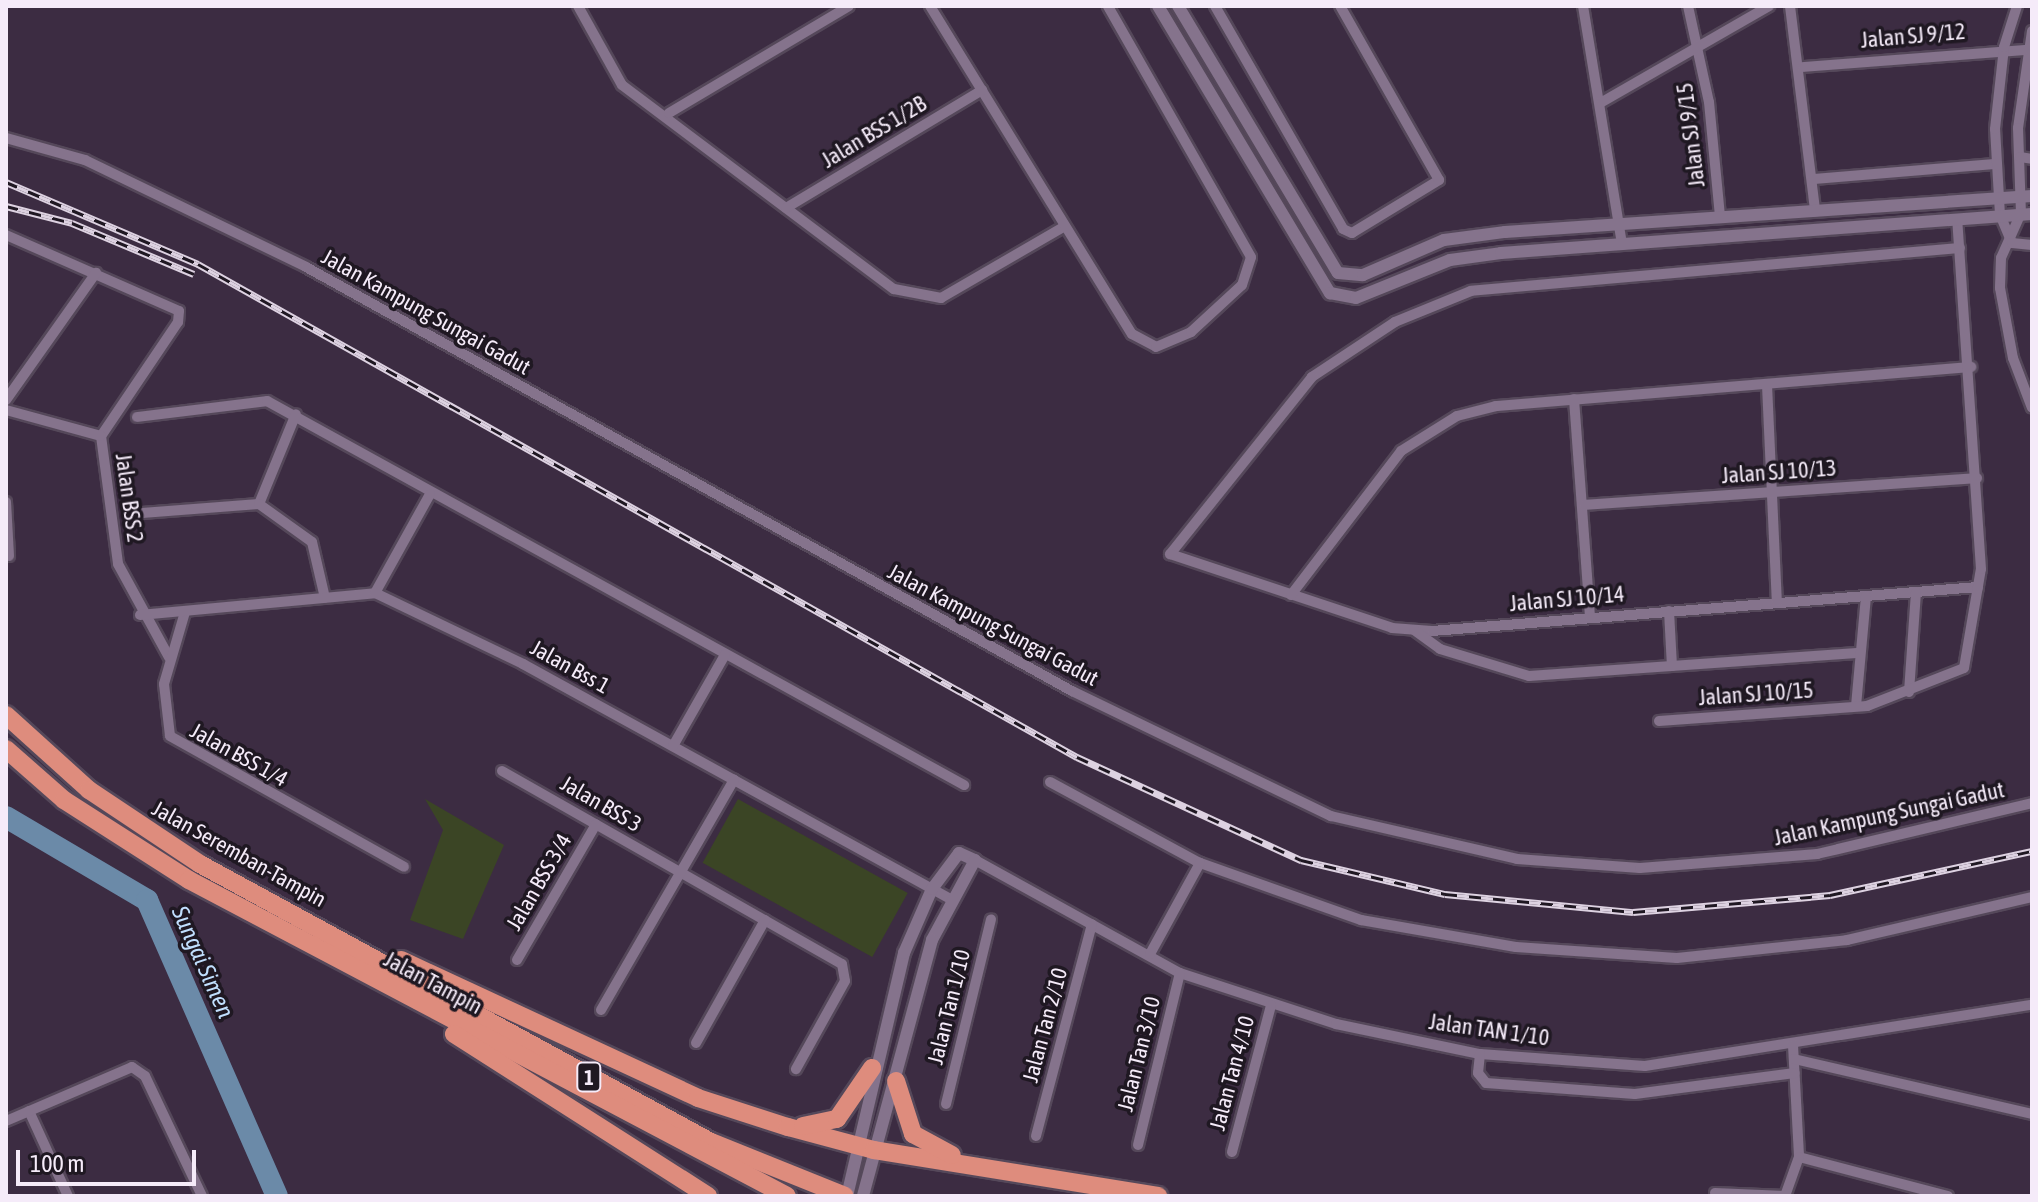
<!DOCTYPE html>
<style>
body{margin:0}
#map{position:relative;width:2038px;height:1202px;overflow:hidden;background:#3c2c42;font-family:"Asap Condensed",sans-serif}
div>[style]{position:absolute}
.green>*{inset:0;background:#3b4525;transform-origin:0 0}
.river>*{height:22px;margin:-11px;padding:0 11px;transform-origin:11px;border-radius:11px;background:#6b8aa8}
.roads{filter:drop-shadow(2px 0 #55485a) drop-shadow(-2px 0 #55485a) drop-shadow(0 2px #55485a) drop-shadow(0 -2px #55485a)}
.minor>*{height:10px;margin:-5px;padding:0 5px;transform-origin:5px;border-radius:5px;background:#85738c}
.tertiary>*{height:12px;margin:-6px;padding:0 6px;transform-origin:6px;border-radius:6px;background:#85738c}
.trunk>*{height:18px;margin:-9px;padding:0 9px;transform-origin:9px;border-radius:9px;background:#de8c7d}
.rail>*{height:7px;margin-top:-3.5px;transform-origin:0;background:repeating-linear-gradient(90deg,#1f1822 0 12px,#ddd2e1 0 24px);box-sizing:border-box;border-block:2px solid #ddd2e1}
span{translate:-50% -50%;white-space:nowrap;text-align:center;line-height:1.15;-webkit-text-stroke:7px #1f1822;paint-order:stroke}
.shield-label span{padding:2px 6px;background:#1f1822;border:2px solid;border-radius:6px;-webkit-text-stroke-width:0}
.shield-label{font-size:20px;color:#f5ebf9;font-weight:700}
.street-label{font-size:22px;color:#f5ebf9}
.water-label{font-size:24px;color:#c1dffe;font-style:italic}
.frame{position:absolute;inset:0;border:8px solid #f5ebf9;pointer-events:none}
.scale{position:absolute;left:16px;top:1150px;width:180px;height:36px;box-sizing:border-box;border:4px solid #f5ebf9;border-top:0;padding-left:10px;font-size:24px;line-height:28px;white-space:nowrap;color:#f5ebf9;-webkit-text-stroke:6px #1f1822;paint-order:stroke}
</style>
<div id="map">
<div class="green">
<i style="clip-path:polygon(425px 799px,504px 845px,463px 939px,410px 920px,443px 830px)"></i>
<i style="left:738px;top:799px;width:194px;height:73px;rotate:29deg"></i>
</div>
<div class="river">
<i style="left:6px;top:817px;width:164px;rotate:30.5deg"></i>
<i style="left:147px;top:900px;width:323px;rotate:66.3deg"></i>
</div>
<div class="roads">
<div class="minor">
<i style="left:578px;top:6px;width:90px;rotate:60.9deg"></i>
<i style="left:622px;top:85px;width:340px;rotate:36.9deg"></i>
<i style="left:894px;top:289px;width:48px;rotate:10.8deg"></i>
<i style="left:941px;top:298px;width:143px;rotate:-30.1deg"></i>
<i style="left:930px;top:6px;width:385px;rotate:58.4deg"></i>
<i style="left:1132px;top:334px;width:27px;rotate:28deg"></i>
<i style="left:1156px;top:347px;width:38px;rotate:-23deg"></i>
<i style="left:1191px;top:332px;width:69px;rotate:-42.7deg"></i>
<i style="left:1242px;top:285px;width:29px;rotate:-72deg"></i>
<i style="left:1251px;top:257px;width:289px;rotate:-119.7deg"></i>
<i style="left:1215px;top:6px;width:257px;rotate:60.1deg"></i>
<i style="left:1343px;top:229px;width:10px;rotate:24deg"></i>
<i style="left:1352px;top:233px;width:102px;rotate:-31.3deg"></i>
<i style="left:1439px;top:180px;width:200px;rotate:-119.6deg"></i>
<i style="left:1583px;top:6px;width:241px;rotate:80.7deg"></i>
<i style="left:1688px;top:6px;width:98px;rotate:77.7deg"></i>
<i style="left:1709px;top:102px;width:116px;rotate:84.5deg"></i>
<i style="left:1790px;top:6px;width:207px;rotate:83deg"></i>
<i style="left:2032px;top:31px;width:98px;rotate:98.2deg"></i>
<i style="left:2018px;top:128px;width:85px;rotate:88deg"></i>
<i style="left:2021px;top:213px;width:49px;rotate:114deg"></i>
<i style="left:2001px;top:258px;width:30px;rotate:92deg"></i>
<i style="left:2000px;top:288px;width:71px;rotate:79.5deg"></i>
<i style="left:2013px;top:358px;width:53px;rotate:69.2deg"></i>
<i style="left:1803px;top:67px;width:224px;rotate:-4.4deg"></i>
<i style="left:1602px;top:102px;width:193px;rotate:-29.9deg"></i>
<i style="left:669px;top:113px;width:209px;rotate:-30.7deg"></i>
<i style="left:6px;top:138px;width:82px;rotate:15.6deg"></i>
<i style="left:85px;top:160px;width:246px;rotate:25.8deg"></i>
<i style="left:306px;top:267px;width:876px;rotate:28.97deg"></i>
<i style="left:1072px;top:691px;width:288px;rotate:25.8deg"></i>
<i style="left:1331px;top:816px;width:191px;rotate:13deg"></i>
<i style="left:1517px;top:859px;width:123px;rotate:4.2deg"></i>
<i style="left:1640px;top:868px;width:178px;rotate:-4.5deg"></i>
<i style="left:1817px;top:854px;width:221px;rotate:-13.3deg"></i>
<i style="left:2020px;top:157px;width:12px;rotate:9deg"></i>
<i style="left:1813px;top:179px;width:183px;rotate:-4.7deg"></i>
<i style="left:786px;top:208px;width:229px;rotate:-31deg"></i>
<i style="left:6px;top:235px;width:189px;rotate:23.7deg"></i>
<i style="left:179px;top:311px;width:11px;rotate:95deg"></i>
<i style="left:178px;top:322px;width:138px;rotate:124deg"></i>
<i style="left:101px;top:436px;width:129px;rotate:82.4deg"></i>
<i style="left:118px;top:564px;width:106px;rotate:61.3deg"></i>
<i style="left:2012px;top:243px;width:30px;rotate:-113deg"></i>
<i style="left:2000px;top:215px;width:86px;rotate:-93.3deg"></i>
<i style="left:1995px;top:129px;width:82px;rotate:-83.7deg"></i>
<i style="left:2004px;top:47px;width:43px;rotate:-72.4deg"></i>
<i style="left:2012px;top:243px;width:20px;rotate:6deg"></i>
<i style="left:1960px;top:248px;width:491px;rotate:175deg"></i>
<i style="left:1471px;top:291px;width:82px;rotate:157.8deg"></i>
<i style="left:1395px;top:322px;width:100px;rotate:146.5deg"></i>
<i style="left:1312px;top:377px;width:227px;rotate:128.7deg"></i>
<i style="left:1170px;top:554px;width:234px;rotate:18.4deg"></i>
<i style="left:1392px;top:628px;width:40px;rotate:4.3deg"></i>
<i style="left:1432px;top:631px;width:548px;rotate:-4.61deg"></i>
<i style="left:1767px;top:385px;width:217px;rotate:87.4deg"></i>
<i style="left:1574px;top:399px;width:219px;rotate:85.8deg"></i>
<i style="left:6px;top:400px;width:156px;rotate:-54.7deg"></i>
<i style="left:6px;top:410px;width:98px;rotate:15.3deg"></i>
<i style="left:137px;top:417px;width:131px;rotate:-7deg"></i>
<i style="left:267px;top:401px;width:796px;rotate:28.85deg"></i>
<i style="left:6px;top:502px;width:54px;rotate:86.8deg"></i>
<i style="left:259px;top:504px;width:97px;rotate:-67.7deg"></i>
<i style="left:1584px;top:505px;width:394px;rotate:-3.9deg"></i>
<i style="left:142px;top:513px;width:117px;rotate:-4.4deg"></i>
<i style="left:259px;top:504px;width:65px;rotate:35.6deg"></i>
<i style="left:312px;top:542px;width:57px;rotate:76.9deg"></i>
<i style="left:375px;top:593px;width:113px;rotate:-60.9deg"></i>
<i style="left:1291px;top:595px;width:181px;rotate:-52.6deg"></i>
<i style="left:1401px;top:451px;width:66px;rotate:-32deg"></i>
<i style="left:1457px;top:416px;width:40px;rotate:-14.4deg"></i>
<i style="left:1496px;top:406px;width:477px;rotate:-4.7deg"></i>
<i style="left:1669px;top:611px;width:55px;rotate:86.9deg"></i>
<i style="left:185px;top:612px;width:75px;rotate:106.3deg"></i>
<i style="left:164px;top:684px;width:52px;rotate:83.4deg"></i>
<i style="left:170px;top:736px;width:268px;rotate:29.2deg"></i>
<i style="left:140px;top:615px;width:236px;rotate:-5.3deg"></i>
<i style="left:375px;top:593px;width:164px;rotate:25.6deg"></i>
<i style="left:523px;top:664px;width:486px;rotate:28.8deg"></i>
<i style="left:1414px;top:630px;width:32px;rotate:36deg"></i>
<i style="left:1440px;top:649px;width:93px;rotate:16.9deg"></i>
<i style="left:1529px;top:676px;width:332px;rotate:-4deg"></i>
<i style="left:1909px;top:692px;width:100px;rotate:-86deg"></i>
<i style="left:1856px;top:706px;width:110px;rotate:-84.8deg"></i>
<i style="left:1659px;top:721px;width:209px;rotate:-4.1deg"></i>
<i style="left:1867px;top:706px;width:104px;rotate:-21.4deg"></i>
<i style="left:1964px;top:668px;width:100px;rotate:-80.3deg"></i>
<i style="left:1981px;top:569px;width:350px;rotate:-93.9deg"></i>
<i style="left:673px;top:746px;width:105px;rotate:-60.3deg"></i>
<i style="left:502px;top:771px;width:391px;rotate:29.6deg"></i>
<i style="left:842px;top:964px;width:17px;rotate:80deg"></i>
<i style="left:845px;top:981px;width:101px;rotate:119.1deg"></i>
<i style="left:1050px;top:782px;width:170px;rotate:28.4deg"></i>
<i style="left:1200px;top:863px;width:171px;rotate:19.5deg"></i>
<i style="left:1361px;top:920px;width:157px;rotate:9.9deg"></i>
<i style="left:1516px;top:947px;width:161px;rotate:3.9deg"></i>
<i style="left:1677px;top:958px;width:171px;rotate:-6deg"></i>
<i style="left:1847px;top:940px;width:190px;rotate:-13.1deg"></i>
<i style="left:975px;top:860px;width:234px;rotate:28.9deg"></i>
<i style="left:1180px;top:973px;width:164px;rotate:18.1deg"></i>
<i style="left:1336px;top:1024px;width:147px;rotate:11.8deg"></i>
<i style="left:1480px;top:1054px;width:165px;rotate:4.2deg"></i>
<i style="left:1645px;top:1066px;width:392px;rotate:-9deg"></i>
<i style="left:1150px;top:954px;width:104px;rotate:-61.2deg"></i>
<i style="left:517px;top:960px;width:157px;rotate:-59.8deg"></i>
<i style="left:601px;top:1010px;width:266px;rotate:-60deg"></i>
<i style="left:696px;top:1043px;width:141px;rotate:-60.7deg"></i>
<i style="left:1793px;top:1045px;width:112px;rotate:86.9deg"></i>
<i style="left:1799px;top:1157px;width:154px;rotate:14.7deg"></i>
<i style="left:1480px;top:1054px;width:19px;rotate:96deg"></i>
<i style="left:1478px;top:1073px;width:13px;rotate:51deg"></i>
<i style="left:1486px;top:1083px;width:149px;rotate:4.2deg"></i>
<i style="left:1635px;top:1094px;width:161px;rotate:-7.5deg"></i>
<i style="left:1794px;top:1059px;width:244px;rotate:13deg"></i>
<i style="left:946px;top:1104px;width:190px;rotate:-76.3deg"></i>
<i style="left:29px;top:1111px;width:94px;rotate:65.4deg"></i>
<i style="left:6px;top:1121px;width:137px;rotate:-23.2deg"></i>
<i style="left:132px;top:1067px;width:16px;rotate:35deg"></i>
<i style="left:145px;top:1076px;width:133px;rotate:64.6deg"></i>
<i style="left:1036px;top:1136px;width:219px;rotate:-75.2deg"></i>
<i style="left:1138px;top:1145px;width:177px;rotate:-76.3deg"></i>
<i style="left:1232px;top:1152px;width:152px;rotate:-75.1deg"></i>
<i style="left:1715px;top:1193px;width:70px;rotate:2.5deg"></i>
<i style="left:1785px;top:1196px;width:41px;rotate:-70.3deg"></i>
</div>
<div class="tertiary">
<i style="left:1158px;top:6px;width:335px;rotate:59.1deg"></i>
<i style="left:1330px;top:293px;width:26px;rotate:11deg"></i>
<i style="left:1356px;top:298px;width:101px;rotate:-22deg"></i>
<i style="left:1450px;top:260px;width:51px;rotate:-7.8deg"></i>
<i style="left:1501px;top:253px;width:532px;rotate:-4.2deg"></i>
<i style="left:1178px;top:6px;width:311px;rotate:59.1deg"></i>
<i style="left:1338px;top:273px;width:25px;rotate:5deg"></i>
<i style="left:1363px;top:275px;width:88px;rotate:-23.4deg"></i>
<i style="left:1444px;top:240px;width:62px;rotate:-7.5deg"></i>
<i style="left:1505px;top:232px;width:528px;rotate:-3.91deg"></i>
<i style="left:847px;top:1196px;width:250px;rotate:-76.8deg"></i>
<i style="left:904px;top:953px;width:70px;rotate:-66.4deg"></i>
<i style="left:932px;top:889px;width:45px;rotate:-53.1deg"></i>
<i style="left:959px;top:853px;width:17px;rotate:24deg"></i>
<i style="left:975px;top:860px;width:91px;rotate:118.3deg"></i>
<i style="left:932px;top:940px;width:265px;rotate:105.1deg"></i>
</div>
<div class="trunk">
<i style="left:6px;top:715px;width:112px;rotate:42.1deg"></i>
<i style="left:89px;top:790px;width:133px;rotate:33.7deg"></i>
<i style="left:200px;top:864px;width:582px;rotate:28.55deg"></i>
<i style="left:711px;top:1142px;width:144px;rotate:21.9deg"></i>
<i style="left:6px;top:749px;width:77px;rotate:41.3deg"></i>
<i style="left:64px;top:800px;width:148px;rotate:32.6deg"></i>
<i style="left:189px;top:880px;width:676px;rotate:27.85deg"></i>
<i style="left:401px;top:960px;width:327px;rotate:24.9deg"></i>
<i style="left:698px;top:1098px;width:95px;rotate:17.9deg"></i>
<i style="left:788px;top:1127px;width:89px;rotate:15deg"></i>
<i style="left:874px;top:1150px;width:288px;rotate:9.2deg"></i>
<i style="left:454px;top:1034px;width:301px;rotate:32.5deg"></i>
<i style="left:896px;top:1081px;width:56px;rotate:72.2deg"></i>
<i style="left:913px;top:1134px;width:44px;rotate:28.3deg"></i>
<i style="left:803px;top:1126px;width:35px;rotate:-12deg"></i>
<i style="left:837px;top:1119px;width:62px;rotate:-55.5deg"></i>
</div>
</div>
<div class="rail">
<i style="left:6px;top:182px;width:209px;rotate:23.1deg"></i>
<i style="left:198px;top:264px;width:1008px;rotate:29.29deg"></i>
<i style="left:1077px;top:757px;width:247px;rotate:24.7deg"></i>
<i style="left:1301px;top:860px;width:148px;rotate:13.3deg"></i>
<i style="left:1445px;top:894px;width:189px;rotate:5.5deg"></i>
<i style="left:1633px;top:912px;width:198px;rotate:-4.9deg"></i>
<i style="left:1830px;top:895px;width:207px;rotate:-12.3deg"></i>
<i style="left:6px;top:206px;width:68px;rotate:14.4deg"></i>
<i style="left:72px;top:223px;width:132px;rotate:22.7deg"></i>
</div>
<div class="shield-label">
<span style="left:589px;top:1077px">1</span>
</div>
<div class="street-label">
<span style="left:1913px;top:36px;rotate:-5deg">Jalan SJ 9/12</span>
<span style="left:874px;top:132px;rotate:-31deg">Jalan BSS 1/2B</span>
<span style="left:1691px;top:135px;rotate:-97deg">Jalan SJ 9/15</span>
<span style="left:426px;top:312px;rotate:29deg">Jalan Kampung Sungai Gadut</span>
<span style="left:1779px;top:472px;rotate:-4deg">Jalan SJ 10/13</span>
<span style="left:129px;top:498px;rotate:82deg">Jalan BSS 2</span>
<span style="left:1567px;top:599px;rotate:-5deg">Jalan SJ 10/14</span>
<span style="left:993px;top:625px;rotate:28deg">Jalan Kampung Sungai Gadut</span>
<span style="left:570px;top:667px;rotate:29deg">Jalan Bss 1</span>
<span style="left:1756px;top:694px;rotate:-4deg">Jalan SJ 10/15</span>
<span style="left:239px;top:755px;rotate:29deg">Jalan BSS 1/4</span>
<span style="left:601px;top:804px;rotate:30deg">Jalan BSS 3</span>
<span style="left:1889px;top:814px;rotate:-12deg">Jalan Kampung Sungai Gadut</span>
<span style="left:239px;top:854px;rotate:29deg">Jalan Seremban-Tampin</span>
<span style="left:539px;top:882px;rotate:-60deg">Jalan BSS 3/4</span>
<span style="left:433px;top:983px;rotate:28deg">Jalan Tampin</span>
<span style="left:949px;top:1007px;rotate:-76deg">Jalan Tan 1/10</span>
<span style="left:1045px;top:1025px;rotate:-75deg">Jalan Tan 2/10</span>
<span style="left:1489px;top:1030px;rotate:8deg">Jalan TAN 1/10</span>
<span style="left:1139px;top:1054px;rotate:-76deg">Jalan Tan 3/10</span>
<span style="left:1232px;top:1073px;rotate:-75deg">Jalan Tan 4/10</span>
</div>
<div class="water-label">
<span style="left:203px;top:962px;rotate:66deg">Sungai Simen</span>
</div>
<div class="frame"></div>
<div class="scale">100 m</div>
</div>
